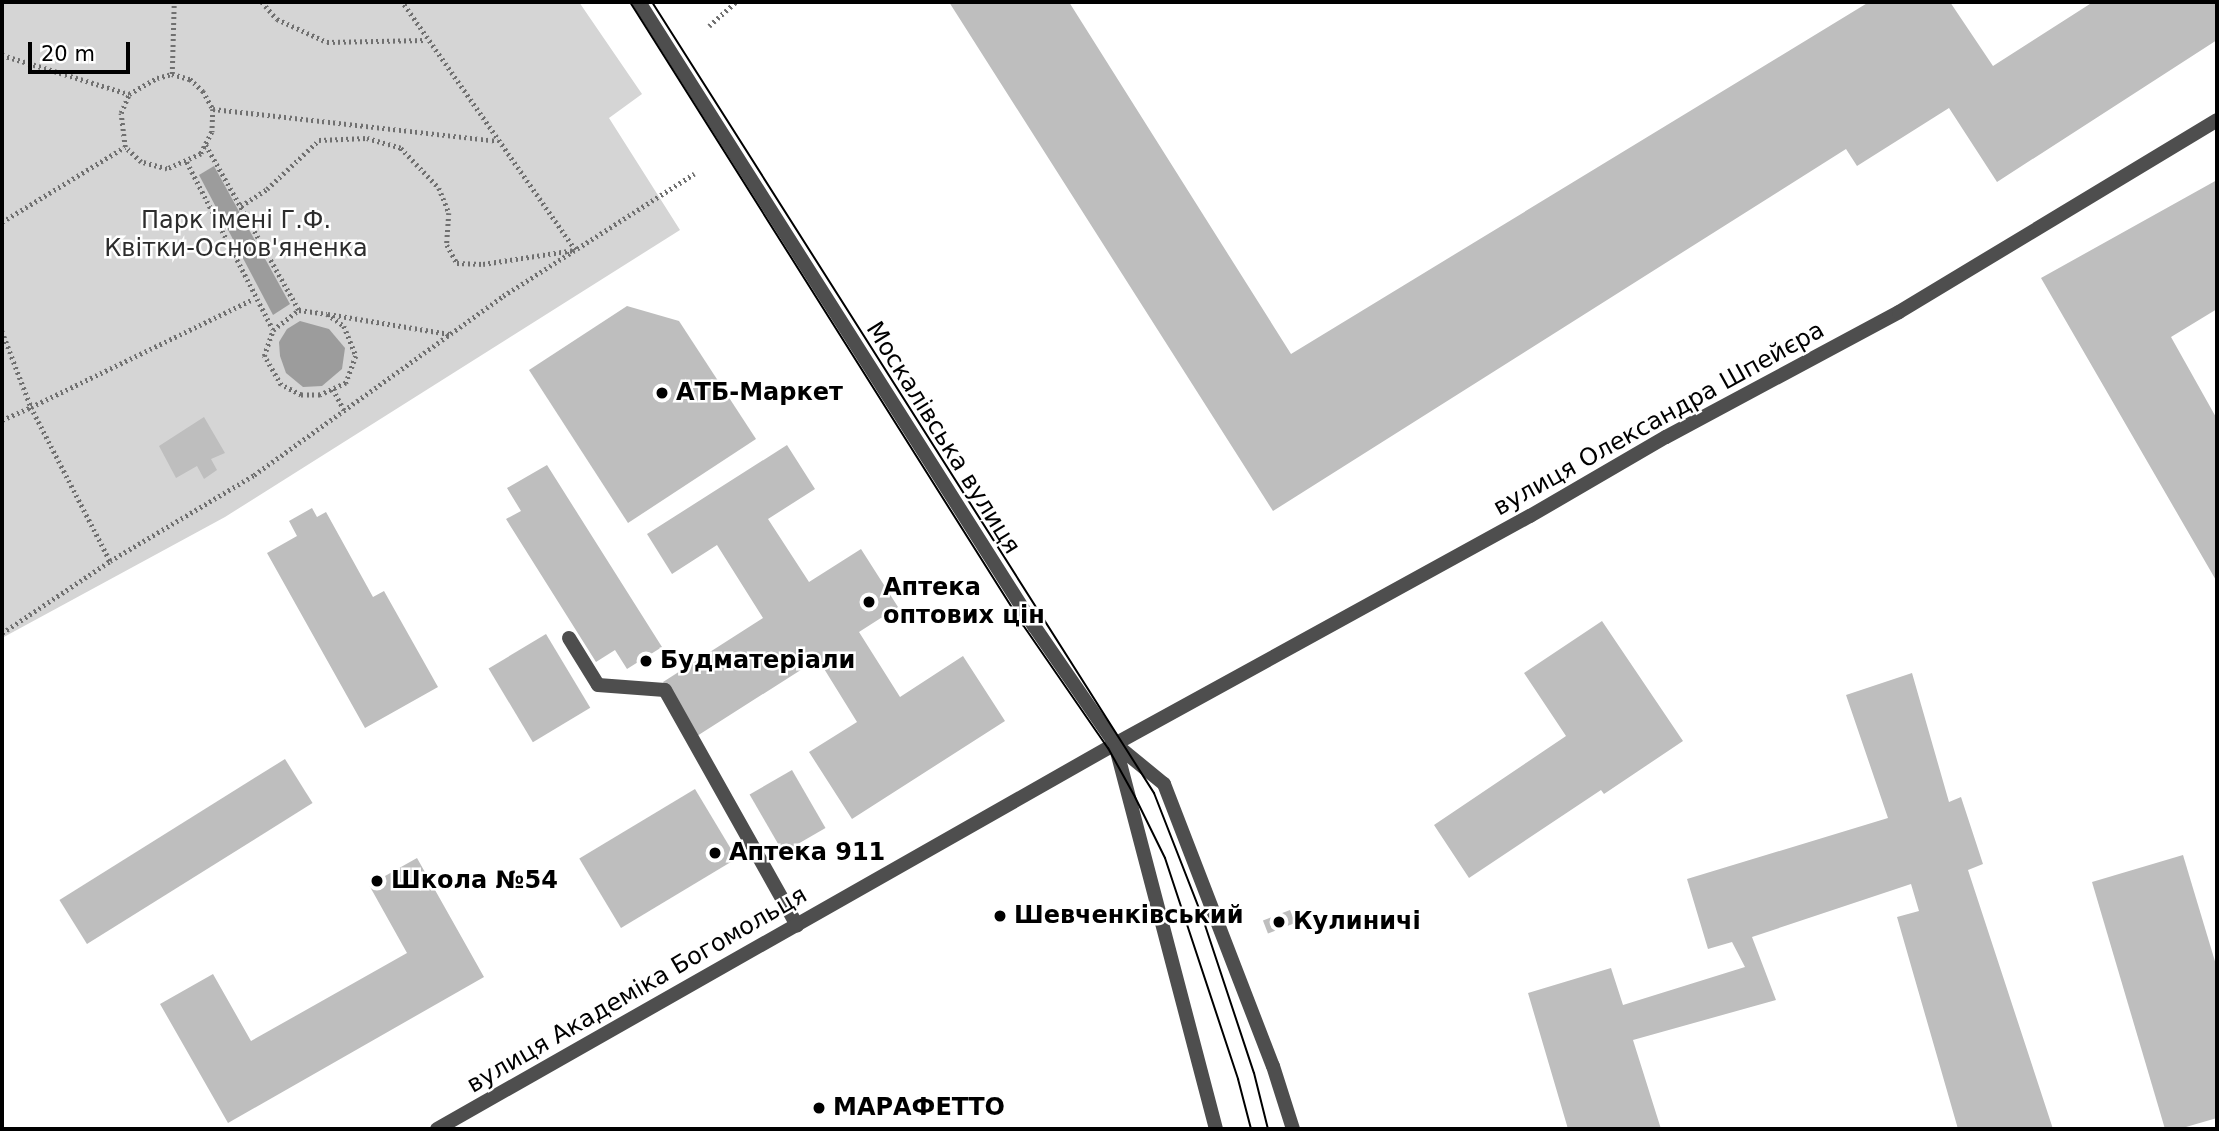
<!DOCTYPE html>
<meta charset="utf-8">
<style>
body{margin:0}
#map{position:relative;width:2219px;height:1131px;overflow:hidden;background:#fff;font-family:"DejaVu Sans",sans-serif}
div>[style]{position:absolute}
.green>*{inset:0;background:#d5d5d5}
.water>*{inset:0;background:#9c9c9c}
.building>*{inset:0;background:#bebebe;transform-origin:0 0}
.path>*{height:4.5px;margin-top:-2.25px;transform-origin:0;background:repeating-linear-gradient(90deg,#707070 0 2px,transparent 0 5.5px)}
.service>*{height:14px;margin:-7px;padding:0 7px;transform-origin:7px;border-radius:7px;background:#4e4e4e}
.minor>*{height:14px;margin:-7px;padding:0 7px;transform-origin:7px;border-radius:7px;background:#4e4e4e}
.tertiary>*{height:14px;margin:-7px;padding:0 7px;transform-origin:7px;border-radius:7px;background:#4e4e4e}
.tram>*{height:2px;margin:-1px;padding:0 1px;transform-origin:1px;border-radius:1px;background:#000}
.dots>*{width:19px;height:19px;translate:-50% -50%;box-sizing:border-box;border:4px solid #fff;border-radius:50%}
span{translate:-50% -50%;white-space:nowrap;text-align:center;line-height:1.15;-webkit-text-stroke:5px #fff;paint-order:stroke}
.park-label{font-size:24px;color:#2c2c2c}
.poi-label{font-size:24px;color:#000;font-weight:700}
.left{translate:0 -50%;text-align:left}
.street-label{font-size:24px;color:#000}
.frame{position:absolute;inset:0;border:4px solid #000;pointer-events:none}
.scale{position:absolute;left:28px;top:42px;width:102px;height:32px;box-sizing:border-box;border:4px solid #000;border-top:0;padding-left:9px;font-size:21px;line-height:24px;white-space:nowrap;color:#000;-webkit-text-stroke:5px #fff;paint-order:stroke}
</style>
<div id="map">
<div class="green">
<i style="clip-path:polygon(2px 2px,579px 2px,642px 94px,609px 118px,680px 230px,225px 517px,2px 638px)"></i>
</div>
<div class="water">
<i style="clip-path:polygon(214px 166px,290px 304px,273px 315px,199px 175px)"></i>
<i style="clip-path:polygon(300px 321px,329px 329px,345px 348px,342px 369px,322px 386px,303px 387px,286px 373px,280px 356px,279px 342px,287px 329px)"></i>
</div>
<div class="building">
<i style="clip-path:polygon(949px 2px,1069px 2px,1291px 354px,1869px 2px,1950px 2px,1993px 66px,2093px 2px,2217px 2px,2217px 40px,1997px 182px,1949px 108px,1857px 166px,1846px 149px,1273px 511px)"></i>
<i style="clip-path:polygon(2217px 180px,2217px 309px,2171px 337px,2217px 419px,2217px 582px,2041px 278px)"></i>
<i style="clip-path:polygon(627px 306px,679px 321px,756px 439px,628px 523px,529px 370px)"></i>
<i style="clip-path:polygon(204px 417px,225px 453px,211px 459px,217px 470px,204px 479px,197px 466px,176px 478px,159px 446px)"></i>
<i style="clip-path:polygon(787px 445px,815px 489px,768px 519px,809px 582px,861px 549px,898px 607px,859px 632px,900px 697px,963px 656px,1005px 721px,852px 819px,809px 752px,857px 722px,818px 659px,697px 736px,663px 682px,763px 618px,717px 545px,672px 574px,647px 534px)"></i>
<i style="clip-path:polygon(547px 465px,662px 647px,627px 669px,615px 650px,596px 662px,506px 519px,521px 511px,507px 488px)"></i>
<i style="clip-path:polygon(312px 508px,317px 517px,326px 512px,373px 597px,384px 591px,438px 687px,365px 728px,267px 553px,297px 536px,289px 521px)"></i>
<i style="clip-path:polygon(1602px 621px,1683px 741px,1604px 794px,1601px 790px,1469px 878px,1434px 825px,1566px 736px,1524px 673px)"></i>
<i style="left:546px;top:634px;width:86px;height:67px;rotate:59deg"></i>
<i style="clip-path:polygon(1912px 673px,1949px 802px,1961px 797px,1983px 864px,1968px 870px,2053px 1129px,1958px 1129px,1897px 917px,1919px 911px,1911px 884px,1752px 937px,1776px 1000px,1633px 1040px,1661px 1129px,1568px 1129px,1528px 993px,1611px 968px,1623px 1005px,1745px 967px,1732px 942px,1708px 949px,1687px 879px,1888px 818px,1846px 695px)"></i>
<i style="left:285px;top:759px;width:52px;height:266px;rotate:58deg"></i>
<i style="left:792px;top:770px;width:67px;height:49px;rotate:60deg"></i>
<i style="left:695px;top:789px;width:81px;height:135px;rotate:59deg"></i>
<i style="clip-path:polygon(2183px 855px,2217px 968px,2217px 1118px,2179px 1129px,2165px 1129px,2092px 882px)"></i>
<i style="clip-path:polygon(417px 858px,484px 977px,228px 1123px,160px 1004px,213px 974px,251px 1041px,407px 953px,369px 885px)"></i>
<i style="left:1290px;top:910px;width:14px;height:29px;rotate:69deg"></i>
</div>
<div class="path">
<i style="left:262px;top:2px;width:23px;rotate:49deg"></i>
<i style="left:277px;top:19px;width:55px;rotate:24.7deg"></i>
<i style="left:327px;top:42px;width:99px;rotate:-1.2deg"></i>
<i style="left:709px;top:26px;width:36px;rotate:-42deg"></i>
<i style="left:2px;top:55px;width:133px;rotate:17.1deg"></i>
<i style="left:172px;top:74px;width:19px;rotate:16deg"></i>
<i style="left:190px;top:79px;width:18px;rotate:43deg"></i>
<i style="left:203px;top:91px;width:21px;rotate:61deg"></i>
<i style="left:213px;top:109px;width:23px;rotate:92deg"></i>
<i style="left:212px;top:132px;width:25px;rotate:117deg"></i>
<i style="left:201px;top:154px;width:37px;rotate:156deg"></i>
<i style="left:167px;top:169px;width:27px;rotate:-165deg"></i>
<i style="left:141px;top:162px;width:22px;rotate:-137deg"></i>
<i style="left:125px;top:147px;width:34px;rotate:-97deg"></i>
<i style="left:121px;top:113px;width:21px;rotate:-67deg"></i>
<i style="left:129px;top:94px;width:32px;rotate:-30deg"></i>
<i style="left:157px;top:78px;width:16px;rotate:-15deg"></i>
<i style="left:172px;top:74px;width:72px;rotate:-88.4deg"></i>
<i style="left:213px;top:109px;width:286px;rotate:6.4deg"></i>
<i style="left:206px;top:145px;width:189px;rotate:60.6deg"></i>
<i style="left:187px;top:162px;width:188px;rotate:62.8deg"></i>
<i style="left:241px;top:206px;width:31px;rotate:-33deg"></i>
<i style="left:267px;top:189px;width:71px;rotate:-43.3deg"></i>
<i style="left:319px;top:140px;width:48px;rotate:-2.4deg"></i>
<i style="left:367px;top:138px;width:35px;rotate:16deg"></i>
<i style="left:401px;top:148px;width:55px;rotate:46.5deg"></i>
<i style="left:439px;top:188px;width:27px;rotate:68deg"></i>
<i style="left:449px;top:213px;width:32px;rotate:94deg"></i>
<i style="left:447px;top:245px;width:21px;rotate:61deg"></i>
<i style="left:457px;top:263px;width:26px;rotate:2deg"></i>
<i style="left:483px;top:264px;width:93px;rotate:-8.7deg"></i>
<i style="left:575px;top:250px;width:302px;rotate:-124.9deg"></i>
<i style="left:2px;top:222px;width:144px;rotate:-31.4deg"></i>
<i style="left:299px;top:310px;width:28px;rotate:8deg"></i>
<i style="left:327px;top:314px;width:21px;rotate:35deg"></i>
<i style="left:344px;top:326px;width:32px;rotate:68deg"></i>
<i style="left:356px;top:356px;width:29px;rotate:110deg"></i>
<i style="left:346px;top:383px;width:29px;rotate:155deg"></i>
<i style="left:320px;top:395px;width:19px;rotate:180deg"></i>
<i style="left:301px;top:395px;width:22px;rotate:-153deg"></i>
<i style="left:281px;top:385px;width:34px;rotate:-120deg"></i>
<i style="left:264px;top:356px;width:28px;rotate:-71deg"></i>
<i style="left:273px;top:330px;width:33px;rotate:-38deg"></i>
<i style="left:328px;top:314px;width:123px;rotate:9.4deg"></i>
<i style="left:2px;top:331px;width:81px;rotate:69.1deg"></i>
<i style="left:31px;top:407px;width:247px;rotate:-25.9deg"></i>
<i style="left:333px;top:389px;width:24px;rotate:62deg"></i>
<i style="left:2px;top:420px;width:32px;rotate:-24deg"></i>
<i style="left:31px;top:407px;width:173px;rotate:62.8deg"></i>
<i style="left:110px;top:561px;width:168px;rotate:-30.8deg"></i>
<i style="left:254px;top:475px;width:307px;rotate:-35.7deg"></i>
<i style="left:503px;top:296px;width:227px;rotate:-32.6deg"></i>
<i style="left:2px;top:633px;width:130px;rotate:-33.7deg"></i>
</div>
<div class="service">
<i style="left:569px;top:638px;width:55px;rotate:58.3deg"></i>
<i style="left:598px;top:685px;width:67px;rotate:4.3deg"></i>
<i style="left:665px;top:690px;width:270px;rotate:60.7deg"></i>
<i style="left:1115px;top:744px;width:398px;rotate:75.3deg"></i>
</div>
<div class="minor">
<i style="left:437px;top:1129px;width:780px;rotate:-29.59deg"></i>
<i style="left:1115px;top:744px;width:474px;rotate:-28.8deg"></i>
<i style="left:1530px;top:516px;width:157px;rotate:-30.2deg"></i>
<i style="left:1666px;top:437px;width:264px;rotate:-28.2deg"></i>
<i style="left:1899px;top:312px;width:371px;rotate:-31.1deg"></i>
</div>
<div class="tertiary">
<i style="left:639px;top:2px;width:739px;rotate:57.67deg"></i>
<i style="left:1034px;top:626px;width:143px;rotate:55.5deg"></i>
<i style="left:1115px;top:744px;width:63px;rotate:39.2deg"></i>
<i style="left:1164px;top:784px;width:302px;rotate:68.9deg"></i>
<i style="left:1273px;top:1066px;width:66px;rotate:72.4deg"></i>
</div>
<div class="tram">
<i style="left:630px;top:2px;width:737px;rotate:57.76deg"></i>
<i style="left:1023px;top:625px;width:150px;rotate:55.4deg"></i>
<i style="left:1108px;top:748px;width:56px;rotate:61.1deg"></i>
<i style="left:1135px;top:797px;width:68px;rotate:63.8deg"></i>
<i style="left:1165px;top:858px;width:233px;rotate:71.7deg"></i>
<i style="left:1238px;top:1079px;width:52px;rotate:75.4deg"></i>
<i style="left:652px;top:2px;width:937px;rotate:57.6deg"></i>
<i style="left:1154px;top:793px;width:132px;rotate:68.7deg"></i>
<i style="left:1202px;top:916px;width:165px;rotate:71.7deg"></i>
<i style="left:1254px;top:1073px;width:58px;rotate:76deg"></i>
</div>
<div class="dots">
<i style="left:662px;top:393px;background:#000"></i>
<i style="left:869px;top:602px;background:#000"></i>
<i style="left:646px;top:661px;background:#000"></i>
<i style="left:715px;top:853px;background:#000"></i>
<i style="left:377px;top:881px;background:#000"></i>
<i style="left:1000px;top:916px;background:#000"></i>
<i style="left:1279px;top:922px;background:#000"></i>
<i style="left:819px;top:1108px;background:#000"></i>
</div>
<div class="park-label">
<span style="left:236px;top:235px">Парк імені Г.Ф.<br>Квітки-Основ'яненка</span>
</div>
<div class="poi-label">
<span class="left" style="left:676px;top:393px">АТБ-Маркет</span>
<span class="left" style="left:883px;top:602px">Аптека<br>оптових цін</span>
<span class="left" style="left:660px;top:661px">Будматеріали</span>
<span class="left" style="left:729px;top:853px">Аптека 911</span>
<span class="left" style="left:391px;top:881px">Школа №54</span>
<span class="left" style="left:1014px;top:916px">Шевченківський</span>
<span class="left" style="left:1293px;top:922px">Кулиничі</span>
<span class="left" style="left:833px;top:1108px">МАРАФЕТТО</span>
</div>
<div class="street-label">
<span style="left:1659px;top:419px;rotate:-29deg">вулиця Олександра Шпейєра</span>
<span style="left:943px;top:438px;rotate:58deg">Москалівська вулиця</span>
<span style="left:637px;top:990px;rotate:-30deg">вулиця Академіка Богомольця</span>
</div>
<div class="frame"></div>
<div class="scale">20 m</div>
</div>
